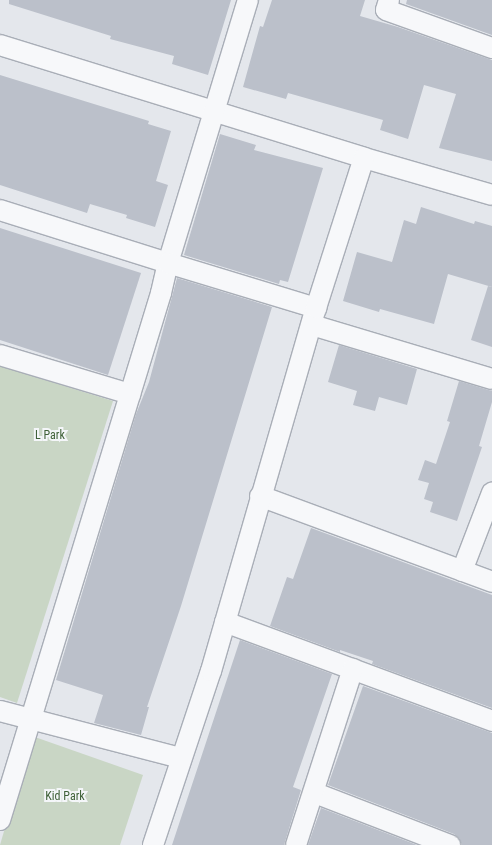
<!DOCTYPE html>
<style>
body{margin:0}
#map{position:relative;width:492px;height:845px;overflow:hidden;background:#e4e7ec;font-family:"Roboto Condensed",sans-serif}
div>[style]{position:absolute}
.green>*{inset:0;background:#c9d6c5}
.building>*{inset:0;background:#bbc0ca}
.roads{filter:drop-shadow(1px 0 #a9aeb7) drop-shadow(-1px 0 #a9aeb7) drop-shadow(0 1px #a9aeb7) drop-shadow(0 -1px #a9aeb7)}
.street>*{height:20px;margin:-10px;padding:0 10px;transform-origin:10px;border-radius:10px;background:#f7f8fa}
span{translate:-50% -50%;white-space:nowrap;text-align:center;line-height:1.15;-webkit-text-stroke:4px #f4f6f9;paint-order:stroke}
.park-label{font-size:12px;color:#3f6138}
</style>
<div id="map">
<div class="green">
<i style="clip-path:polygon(0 366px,113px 401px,17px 703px,0 697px)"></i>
<i style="clip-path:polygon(32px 736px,143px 775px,120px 845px,0 845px)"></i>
</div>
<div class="building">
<i style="clip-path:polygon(9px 0,231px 0,208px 75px,172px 64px,174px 56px,110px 39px,111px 36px,9px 4px)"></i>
<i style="clip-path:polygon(272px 0,365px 0,360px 16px,398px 27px,492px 60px,492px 161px,439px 148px,456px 94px,424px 85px,408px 139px,380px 130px,383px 120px,288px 93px,286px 99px,243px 87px,260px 26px,263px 27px)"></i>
<i style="clip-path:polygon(407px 0,492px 0,492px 35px,406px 4px)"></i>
<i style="clip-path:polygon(0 75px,149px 121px,148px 124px,171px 131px,156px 181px,168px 185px,155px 227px,126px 218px,127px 215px,90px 204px,87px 213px,0 185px)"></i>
<i style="clip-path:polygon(220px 134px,256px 145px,254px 150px,323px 168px,288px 282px,280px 280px,279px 284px,184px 255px)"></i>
<i style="clip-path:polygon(421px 207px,474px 224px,475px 221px,492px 226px,492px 287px,448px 274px,434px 324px,380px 309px,379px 312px,343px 301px,357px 252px,392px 262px,404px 220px,416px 224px)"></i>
<i style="clip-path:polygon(0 228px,141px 273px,108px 375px,0 340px)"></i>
<i style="clip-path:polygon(177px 278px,272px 307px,181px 606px,147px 707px,149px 707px,141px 735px,94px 723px,103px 695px,56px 680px,136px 414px,149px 382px)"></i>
<i style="clip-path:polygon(488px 286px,492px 287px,492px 347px,471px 340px)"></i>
<i style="clip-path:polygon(339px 345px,417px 369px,407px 405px,379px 397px,375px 411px,353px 405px,357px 391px,328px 382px)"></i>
<i style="clip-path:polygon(459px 381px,492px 391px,492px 402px,479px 446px,482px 447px,457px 521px,430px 512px,433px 502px,424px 499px,429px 483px,418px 480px,425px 460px,436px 464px,450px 422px,447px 421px)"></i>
<i style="clip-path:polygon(311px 528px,492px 595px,492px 708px,372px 664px,373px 661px,340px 650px,340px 652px,270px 626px,287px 577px,293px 579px)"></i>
<i style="clip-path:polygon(240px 640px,332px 674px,293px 787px,301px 790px,284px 845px,172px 845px)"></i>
<i style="clip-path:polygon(363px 686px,492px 733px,492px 845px,462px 845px,459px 838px,454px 834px,328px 785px)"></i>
<i style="clip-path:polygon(321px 808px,417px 845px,308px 845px)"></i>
</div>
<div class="roads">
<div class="street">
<i style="left:389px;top:0;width:10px;rotate:107deg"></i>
<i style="left:386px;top:10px;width:113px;rotate:19.7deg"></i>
<i style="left:0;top:45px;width:381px;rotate:17.2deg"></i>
<i style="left:364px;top:158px;width:133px;rotate:16.1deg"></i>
<i style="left:0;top:210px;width:176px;rotate:17.5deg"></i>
<i style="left:168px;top:263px;width:275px;rotate:-73.1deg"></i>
<i style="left:312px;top:325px;width:188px;rotate:16.7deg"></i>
<i style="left:0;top:355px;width:136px;rotate:16.7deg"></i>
<i style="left:260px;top:496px;width:247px;rotate:20.3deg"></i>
<i style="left:462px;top:571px;width:84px;rotate:-69deg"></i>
<i style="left:225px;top:622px;width:285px;rotate:20.3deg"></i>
<i style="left:0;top:711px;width:186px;rotate:14.6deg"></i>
<i style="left:315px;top:793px;width:145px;rotate:21.1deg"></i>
<i style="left:0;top:820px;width:551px;rotate:-73.01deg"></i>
<i style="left:161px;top:293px;width:31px;rotate:-77deg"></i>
<i style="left:168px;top:263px;width:155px;rotate:16.9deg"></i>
<i style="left:153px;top:845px;width:183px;rotate:-71.6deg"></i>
<i style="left:211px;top:671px;width:378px;rotate:-73.9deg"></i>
<i style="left:316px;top:308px;width:157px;rotate:-72.3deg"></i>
<i style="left:296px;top:845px;width:185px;rotate:-72.1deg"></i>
</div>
</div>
<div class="park-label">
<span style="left:50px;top:436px">L Park</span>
<span style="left:65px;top:797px">Kid Park</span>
</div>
</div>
